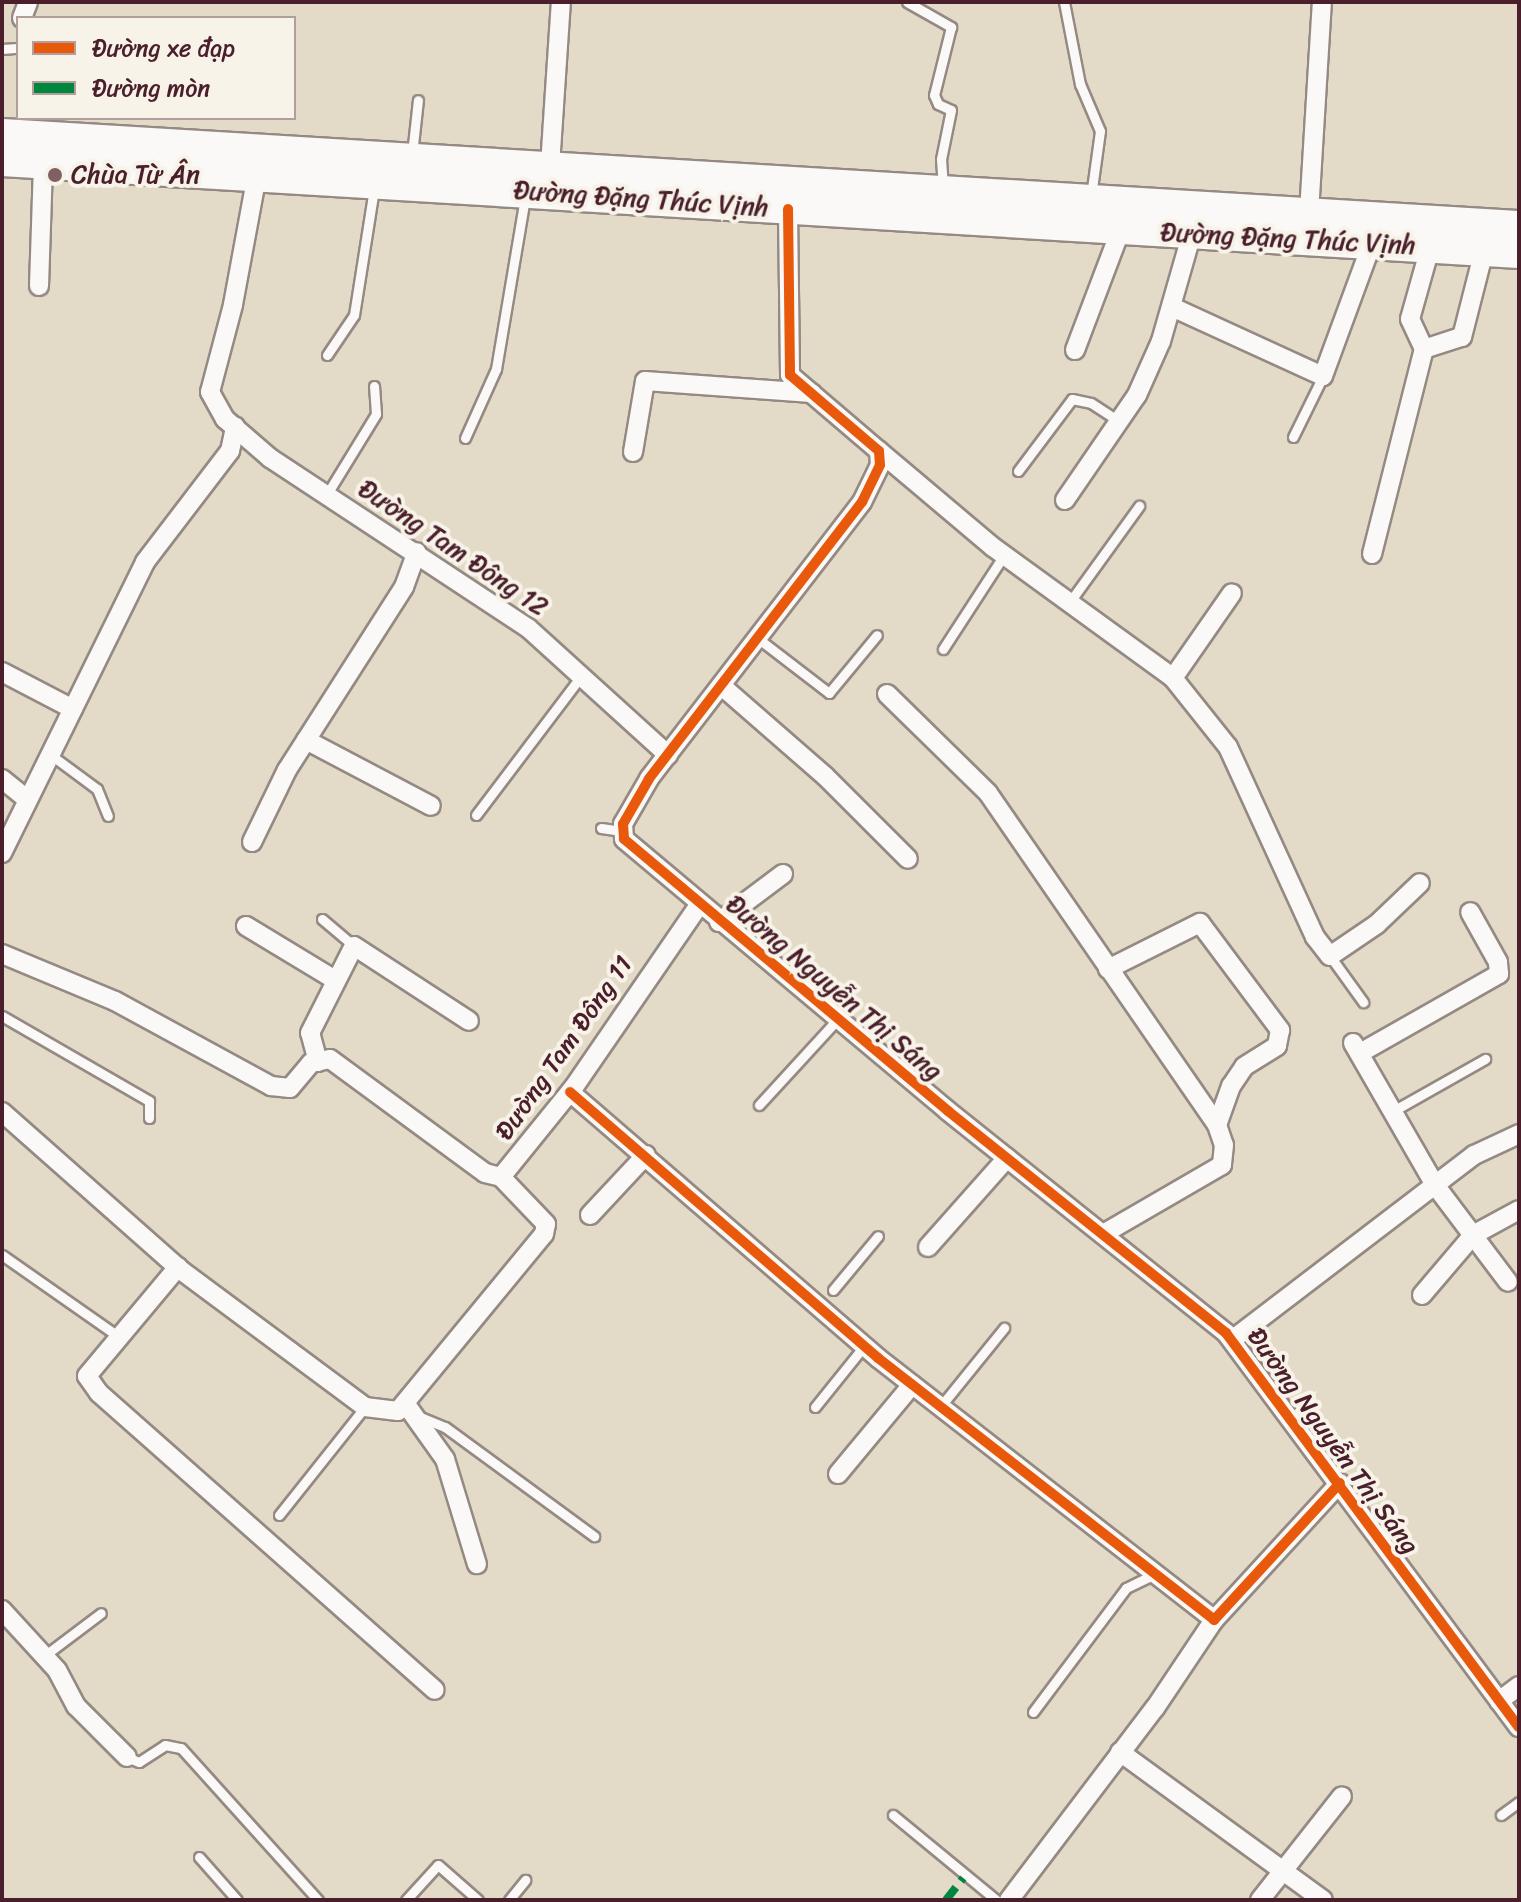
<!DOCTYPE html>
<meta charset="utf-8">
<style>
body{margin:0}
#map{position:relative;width:1521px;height:1902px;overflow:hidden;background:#e3dac8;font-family:Sriracha,sans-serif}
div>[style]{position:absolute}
.roads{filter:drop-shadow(2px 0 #958a83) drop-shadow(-2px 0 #958a83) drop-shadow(0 2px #958a83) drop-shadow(0 -2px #958a83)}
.service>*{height:9px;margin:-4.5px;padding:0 4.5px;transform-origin:4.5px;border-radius:4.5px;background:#fbf9f7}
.minor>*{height:18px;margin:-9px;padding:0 9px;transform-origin:9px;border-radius:9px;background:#fbf9f7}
.primary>*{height:30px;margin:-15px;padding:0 15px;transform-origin:15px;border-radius:15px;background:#fbf9f7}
.quiet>*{height:8px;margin-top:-4px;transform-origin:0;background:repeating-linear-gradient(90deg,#00873e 0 16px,transparent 0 24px)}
.cycleway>*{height:10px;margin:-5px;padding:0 5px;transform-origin:5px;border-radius:5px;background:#e8590c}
.dots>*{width:22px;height:22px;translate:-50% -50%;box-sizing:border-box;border:4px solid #f7f3e8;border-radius:50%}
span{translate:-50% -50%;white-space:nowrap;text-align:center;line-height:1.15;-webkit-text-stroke:8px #f7f3e8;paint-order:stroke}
.poi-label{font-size:26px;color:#4a1f2b}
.left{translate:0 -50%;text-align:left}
.street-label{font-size:26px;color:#4a1f2b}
.frame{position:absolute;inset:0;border:4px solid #4a1f2b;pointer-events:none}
.legend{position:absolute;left:16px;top:16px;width:280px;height:104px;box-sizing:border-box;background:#f7f3e8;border:2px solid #b29e9c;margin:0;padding:10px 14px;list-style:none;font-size:24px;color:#4a1f2b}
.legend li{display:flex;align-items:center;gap:16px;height:40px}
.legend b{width:40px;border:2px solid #b29e9c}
</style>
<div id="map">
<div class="roads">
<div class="service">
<i style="left:907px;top:2px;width:51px;rotate:29.6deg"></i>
<i style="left:951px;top:27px;width:70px;rotate:104deg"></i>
<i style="left:934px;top:95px;width:10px;rotate:66deg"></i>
<i style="left:938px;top:104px;width:14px;rotate:25deg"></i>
<i style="left:951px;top:110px;width:50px;rotate:101.5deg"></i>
<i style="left:941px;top:159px;width:29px;rotate:86deg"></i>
<i style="left:1064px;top:2px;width:84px;rotate:79deg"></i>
<i style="left:1080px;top:84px;width:51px;rotate:66.9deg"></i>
<i style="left:1100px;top:131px;width:66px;rotate:97.9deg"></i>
<i style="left:2px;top:49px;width:16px;rotate:-4deg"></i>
<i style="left:412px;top:154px;width:54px;rotate:-83.7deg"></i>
<i style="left:327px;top:355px;width:48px;rotate:-56deg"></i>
<i style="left:354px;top:315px;width:128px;rotate:-81deg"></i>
<i style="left:1293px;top:437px;width:68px;rotate:-63.8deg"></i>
<i style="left:465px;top:438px;width:76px;rotate:-65.8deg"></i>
<i style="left:496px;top:369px;width:173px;rotate:-80.4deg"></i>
<i style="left:1018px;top:471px;width:90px;rotate:-53.1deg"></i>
<i style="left:1072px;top:399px;width:19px;rotate:12deg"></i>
<i style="left:1091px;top:403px;width:33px;rotate:33deg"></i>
<i style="left:327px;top:494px;width:94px;rotate:-58.5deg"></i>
<i style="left:376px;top:414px;width:28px;rotate:-94deg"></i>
<i style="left:1069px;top:603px;width:120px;rotate:-54.2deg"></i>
<i style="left:760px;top:640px;width:87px;rotate:37.5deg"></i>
<i style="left:829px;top:693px;width:75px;rotate:-50.4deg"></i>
<i style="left:943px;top:649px;width:112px;rotate:-57deg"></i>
<i style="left:51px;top:755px;width:57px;rotate:36.5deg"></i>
<i style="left:97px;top:789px;width:29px;rotate:68deg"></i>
<i style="left:476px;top:815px;width:174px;rotate:-52.9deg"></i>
<i style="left:601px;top:828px;width:21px;rotate:8deg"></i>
<i style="left:322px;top:919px;width:42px;rotate:40.2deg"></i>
<i style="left:1330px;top:956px;width:57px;rotate:54.3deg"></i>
<i style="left:2px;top:1016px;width:170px;rotate:30deg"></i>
<i style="left:149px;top:1101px;width:17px;rotate:90deg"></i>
<i style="left:759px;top:1105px;width:115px;rotate:-47.5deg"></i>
<i style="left:1393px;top:1111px;width:106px;rotate:-29.5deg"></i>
<i style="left:2px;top:1255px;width:143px;rotate:35deg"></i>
<i style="left:833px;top:1290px;width:70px;rotate:-50.2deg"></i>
<i style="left:815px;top:1407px;width:78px;rotate:-51.2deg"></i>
<i style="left:940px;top:1407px;width:102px;rotate:-51deg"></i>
<i style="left:420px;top:1417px;width:27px;rotate:22deg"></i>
<i style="left:445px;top:1427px;width:185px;rotate:36.2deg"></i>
<i style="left:279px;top:1515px;width:138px;rotate:-51.5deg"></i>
<i style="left:44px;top:1656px;width:71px;rotate:-37deg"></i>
<i style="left:1033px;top:1712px;width:155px;rotate:-53.1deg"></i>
<i style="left:1126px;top:1588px;width:30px;rotate:-26deg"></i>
<i style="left:127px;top:1757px;width:13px;rotate:23deg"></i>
<i style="left:139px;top:1762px;width:31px;rotate:-33deg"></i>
<i style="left:165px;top:1745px;width:16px;rotate:11deg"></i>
<i style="left:181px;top:1748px;width:205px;rotate:48deg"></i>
<i style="left:893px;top:1815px;width:134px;rotate:39.5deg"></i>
<i style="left:1501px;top:1815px;width:22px;rotate:-36deg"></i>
<i style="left:199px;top:1857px;width:57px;rotate:48.5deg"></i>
<i style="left:406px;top:1900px;width:47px;rotate:-47.6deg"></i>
<i style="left:438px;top:1865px;width:53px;rotate:41.2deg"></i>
<i style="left:509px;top:1900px;width:26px;rotate:-51deg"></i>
</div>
<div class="minor">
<i style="left:22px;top:18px;width:17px;rotate:-69deg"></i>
<i style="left:550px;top:166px;width:164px;rotate:-86.2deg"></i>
<i style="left:257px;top:175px;width:132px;rotate:100.5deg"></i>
<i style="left:233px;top:305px;width:90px;rotate:104.8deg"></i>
<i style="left:210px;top:392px;width:31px;rotate:61deg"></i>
<i style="left:225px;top:419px;width:60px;rotate:40.9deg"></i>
<i style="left:270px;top:458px;width:309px;rotate:33.4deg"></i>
<i style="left:528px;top:628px;width:189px;rotate:42.2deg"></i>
<i style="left:788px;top:209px;width:166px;rotate:89.3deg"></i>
<i style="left:790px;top:375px;width:117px;rotate:40.5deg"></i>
<i style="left:879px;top:451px;width:14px;rotate:86deg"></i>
<i style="left:880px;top:465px;width:41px;rotate:115.9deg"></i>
<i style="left:862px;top:502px;width:349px;rotate:127.6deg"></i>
<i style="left:649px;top:779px;width:52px;rotate:120deg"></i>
<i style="left:623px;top:824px;width:15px;rotate:86deg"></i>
<i style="left:624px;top:839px;width:423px;rotate:40deg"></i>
<i style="left:948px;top:1111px;width:356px;rotate:38.6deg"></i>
<i style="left:1226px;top:1333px;width:491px;rotate:53.4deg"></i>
<i style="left:1309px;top:213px;width:211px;rotate:-86.5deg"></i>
<i style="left:39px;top:286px;width:123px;rotate:-88.1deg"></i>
<i style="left:1172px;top:307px;width:166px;rotate:24.6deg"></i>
<i style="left:1323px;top:376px;width:142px;rotate:-69.8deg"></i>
<i style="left:1424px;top:349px;width:40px;rotate:-18deg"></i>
<i style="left:1462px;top:337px;width:89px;rotate:-75.7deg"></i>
<i style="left:1075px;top:350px;width:129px;rotate:-69.2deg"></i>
<i style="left:879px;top:451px;width:149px;rotate:40.1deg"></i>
<i style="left:993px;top:547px;width:223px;rotate:36deg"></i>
<i style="left:1173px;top:678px;width:88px;rotate:51.4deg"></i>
<i style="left:1228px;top:747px;width:209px;rotate:65.4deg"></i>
<i style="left:1315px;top:937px;width:24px;rotate:52deg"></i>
<i style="left:1330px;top:956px;width:57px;rotate:-34.2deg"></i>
<i style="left:1377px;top:924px;width:59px;rotate:-43.6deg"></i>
<i style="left:633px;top:452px;width:72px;rotate:-80.4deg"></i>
<i style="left:645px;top:381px;width:167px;rotate:4.1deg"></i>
<i style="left:1065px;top:500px;width:127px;rotate:-55.6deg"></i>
<i style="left:1137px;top:395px;width:59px;rotate:-66deg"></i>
<i style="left:1161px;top:341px;width:112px;rotate:-74deg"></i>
<i style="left:1372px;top:554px;width:211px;rotate:-75.8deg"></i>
<i style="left:1424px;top:349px;width:33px;rotate:-115deg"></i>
<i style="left:1410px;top:319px;width:74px;rotate:-74.3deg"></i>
<i style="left:2px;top:672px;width:80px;rotate:27.5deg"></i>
<i style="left:1173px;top:678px;width:103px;rotate:-55.2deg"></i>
<i style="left:724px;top:688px;width:134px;rotate:41.1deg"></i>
<i style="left:825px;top:776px;width:117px;rotate:45deg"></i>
<i style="left:887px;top:694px;width:141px;rotate:44.4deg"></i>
<i style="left:988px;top:793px;width:403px;rotate:55.4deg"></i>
<i style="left:1217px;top:1125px;width:21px;rotate:71deg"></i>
<i style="left:1224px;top:1145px;width:20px;rotate:96deg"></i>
<i style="left:1222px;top:1165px;width:138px;rotate:149.9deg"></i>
<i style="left:306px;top:740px;width:141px;rotate:27.8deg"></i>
<i style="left:2px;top:779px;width:33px;rotate:39deg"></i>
<i style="left:252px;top:842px;width:80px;rotate:-64.1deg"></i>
<i style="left:287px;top:770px;width:217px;rotate:-57.4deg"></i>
<i style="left:404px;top:587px;width:37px;rotate:-70deg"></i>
<i style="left:2px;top:853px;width:324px;rotate:-63.8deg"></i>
<i style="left:145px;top:562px;width:140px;rotate:-52.6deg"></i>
<i style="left:230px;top:451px;width:25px;rotate:-78deg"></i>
<i style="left:719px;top:922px;width:80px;rotate:-36.9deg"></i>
<i style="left:246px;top:926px;width:104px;rotate:31.2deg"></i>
<i style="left:2px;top:954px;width:122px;rotate:22.6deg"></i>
<i style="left:115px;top:1001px;width:178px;rotate:28.6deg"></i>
<i style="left:271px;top:1086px;width:19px;rotate:6deg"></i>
<i style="left:290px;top:1088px;width:33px;rotate:-50deg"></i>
<i style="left:311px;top:1063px;width:19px;rotate:-12deg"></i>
<i style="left:330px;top:1059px;width:192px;rotate:36.3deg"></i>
<i style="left:485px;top:1173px;width:16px;rotate:14deg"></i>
<i style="left:501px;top:1177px;width:116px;rotate:-51deg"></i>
<i style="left:574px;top:1087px;width:221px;rotate:-55.5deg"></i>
<i style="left:1108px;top:969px;width:103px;rotate:-26.6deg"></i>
<i style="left:1200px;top:923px;width:134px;rotate:53.2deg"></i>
<i style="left:1280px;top:1030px;width:16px;rotate:101deg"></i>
<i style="left:1277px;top:1046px;width:39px;rotate:148deg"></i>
<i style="left:1244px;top:1067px;width:23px;rotate:124deg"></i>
<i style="left:1231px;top:1086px;width:41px;rotate:109.7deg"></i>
<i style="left:1353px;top:1043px;width:164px;rotate:60deg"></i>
<i style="left:1435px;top:1185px;width:121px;rotate:53deg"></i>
<i style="left:1360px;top:1053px;width:160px;rotate:-29.6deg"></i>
<i style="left:1499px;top:974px;width:12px;rotate:-95deg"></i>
<i style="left:1498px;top:962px;width:57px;rotate:-119.2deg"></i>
<i style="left:318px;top:1062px;width:30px;rotate:-105deg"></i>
<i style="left:310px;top:1033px;width:97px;rotate:-63.2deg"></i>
<i style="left:354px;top:946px;width:137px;rotate:33.1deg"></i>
<i style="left:570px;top:1092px;width:407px;rotate:40.8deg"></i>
<i style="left:878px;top:1358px;width:426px;rotate:37.9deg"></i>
<i style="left:1214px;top:1620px;width:186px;rotate:-47.4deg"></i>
<i style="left:2px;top:1112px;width:240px;rotate:41.5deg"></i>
<i style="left:182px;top:1271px;width:228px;rotate:36.6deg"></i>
<i style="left:365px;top:1407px;width:33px;rotate:7deg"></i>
<i style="left:398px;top:1411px;width:229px;rotate:-50.5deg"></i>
<i style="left:544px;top:1234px;width:10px;rotate:-79deg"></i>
<i style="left:546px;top:1224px;width:65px;rotate:-133.8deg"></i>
<i style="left:590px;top:1215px;width:82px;rotate:-47deg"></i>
<i style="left:928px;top:1247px;width:119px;rotate:-48.4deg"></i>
<i style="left:178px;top:1267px;width:142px;rotate:129.9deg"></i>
<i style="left:87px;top:1376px;width:21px;rotate:55deg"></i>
<i style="left:99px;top:1393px;width:448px;rotate:41.5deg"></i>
<i style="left:1422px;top:1295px;width:79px;rotate:-49.6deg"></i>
<i style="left:1473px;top:1235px;width:52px;rotate:-28.5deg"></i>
<i style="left:1232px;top:1340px;width:305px;rotate:-37.4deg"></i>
<i style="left:1474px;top:1155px;width:50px;rotate:-25deg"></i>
<i style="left:405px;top:1403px;width:69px;rotate:54.5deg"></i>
<i style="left:445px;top:1459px;width:110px;rotate:73.1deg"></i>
<i style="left:838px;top:1474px;width:116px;rotate:-50.3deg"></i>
<i style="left:2px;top:1610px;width:81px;rotate:47.5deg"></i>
<i style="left:57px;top:1670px;width:41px;rotate:62.2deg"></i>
<i style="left:76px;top:1706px;width:72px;rotate:45deg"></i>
<i style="left:1499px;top:1701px;width:25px;rotate:-37deg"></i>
<i style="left:1120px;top:1752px;width:251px;rotate:36.1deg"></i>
<i style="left:1009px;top:1900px;width:241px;rotate:-52.8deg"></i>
<i style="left:1155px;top:1708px;width:106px;rotate:-56.2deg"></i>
<i style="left:1260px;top:1900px;width:132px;rotate:-51.7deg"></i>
</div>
<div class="primary">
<i style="left:2px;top:134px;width:1520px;rotate:3.47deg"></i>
<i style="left:2px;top:161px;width:1520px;rotate:3.47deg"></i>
</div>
</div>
<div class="quiet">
<i style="left:946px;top:1900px;width:28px;rotate:-52deg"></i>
</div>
<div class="cycleway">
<i style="left:788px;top:209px;width:166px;rotate:89.3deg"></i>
<i style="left:790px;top:375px;width:117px;rotate:40.5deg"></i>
<i style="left:879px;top:451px;width:14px;rotate:86deg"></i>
<i style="left:880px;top:465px;width:41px;rotate:115.9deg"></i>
<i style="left:862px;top:502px;width:349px;rotate:127.6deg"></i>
<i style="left:649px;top:779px;width:52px;rotate:120deg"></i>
<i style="left:623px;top:824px;width:15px;rotate:86deg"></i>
<i style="left:624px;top:839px;width:423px;rotate:40deg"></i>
<i style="left:948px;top:1111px;width:356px;rotate:38.6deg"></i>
<i style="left:1226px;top:1333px;width:491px;rotate:53.4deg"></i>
<i style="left:570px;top:1092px;width:407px;rotate:40.8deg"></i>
<i style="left:878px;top:1358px;width:426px;rotate:37.9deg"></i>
<i style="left:1214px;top:1620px;width:186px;rotate:-47.4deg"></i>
</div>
<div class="dots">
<i style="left:55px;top:175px;background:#806062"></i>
</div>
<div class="poi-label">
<span class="left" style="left:71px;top:175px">Chùa Từ Ân</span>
</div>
<div class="street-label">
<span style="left:641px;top:199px;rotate:4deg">Đường Đặng Thúc Vịnh</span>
<span style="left:1288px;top:239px;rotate:3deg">Đường Đặng Thúc Vịnh</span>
<span style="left:453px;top:548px;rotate:34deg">Đường Tam Đông 12</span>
<span style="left:834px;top:988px;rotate:40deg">Đường Nguyễn Thị Sáng</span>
<span style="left:564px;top:1048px;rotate:-55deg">Đường Tam Đông 11</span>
<span style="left:1333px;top:1441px;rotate:54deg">Đường Nguyễn Thị Sáng</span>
</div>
<div class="frame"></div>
<ul class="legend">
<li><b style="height:10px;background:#e8590c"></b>Đường xe đạp</li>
<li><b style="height:10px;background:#00873e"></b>Đường mòn</li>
</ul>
</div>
